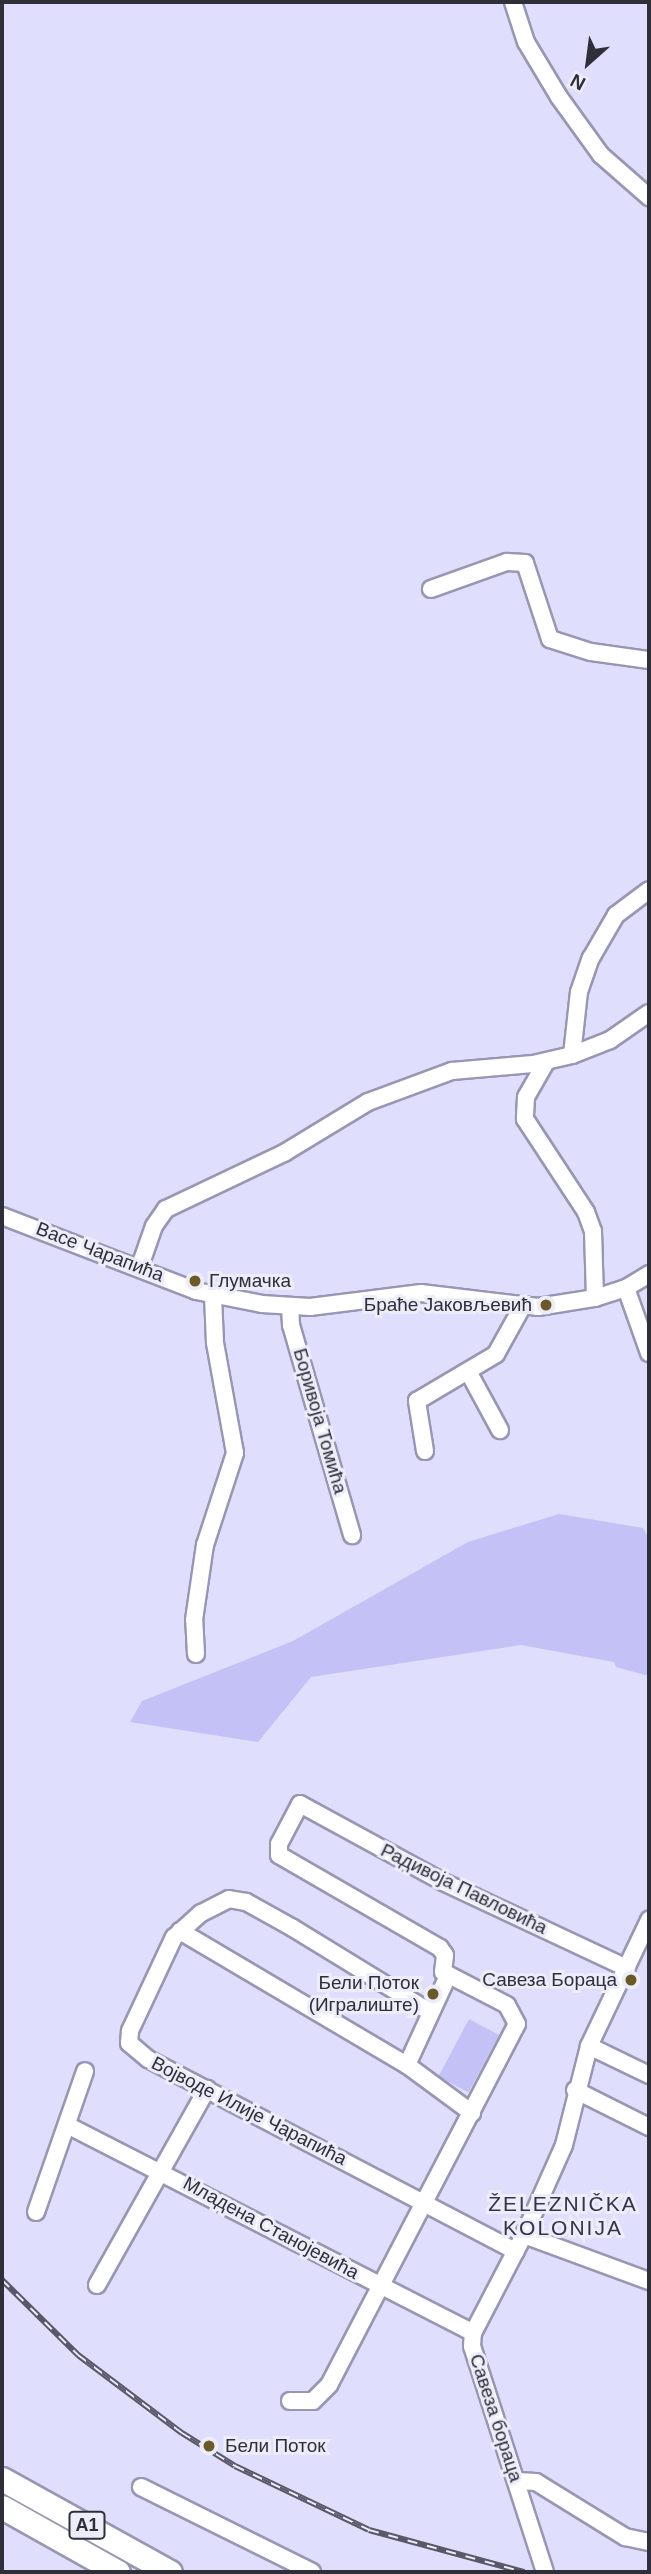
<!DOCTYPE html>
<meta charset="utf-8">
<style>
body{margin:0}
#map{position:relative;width:651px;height:2574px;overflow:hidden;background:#dfdefd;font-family:Arial,sans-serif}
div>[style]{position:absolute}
.green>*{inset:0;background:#c4c1f6;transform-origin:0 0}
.stream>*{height:3.5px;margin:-1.75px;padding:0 1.75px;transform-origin:1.75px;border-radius:1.75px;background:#a9a4ee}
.roads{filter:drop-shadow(2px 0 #9897b3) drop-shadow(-2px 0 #9897b3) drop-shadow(0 2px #9897b3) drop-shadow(0 -2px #9897b3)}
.minor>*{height:16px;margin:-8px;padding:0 8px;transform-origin:8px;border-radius:8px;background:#fff}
.highway>*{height:23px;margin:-11.5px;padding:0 11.5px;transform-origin:11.5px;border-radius:11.5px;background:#fff}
.rail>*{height:6px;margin-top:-3px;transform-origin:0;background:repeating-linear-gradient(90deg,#ededfa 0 10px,#595868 0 20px);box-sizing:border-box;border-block:2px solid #595868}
.dots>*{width:19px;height:19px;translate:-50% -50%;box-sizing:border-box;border:4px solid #ededfa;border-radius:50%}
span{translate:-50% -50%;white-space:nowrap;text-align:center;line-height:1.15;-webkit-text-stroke:6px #ededfa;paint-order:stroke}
.shield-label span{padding:2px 5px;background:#ededfa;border:2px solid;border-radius:5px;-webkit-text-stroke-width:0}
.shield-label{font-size:18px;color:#2f2f3a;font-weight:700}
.street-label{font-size:19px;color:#2f2f3a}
.poi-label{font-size:19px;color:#2f2f3a}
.left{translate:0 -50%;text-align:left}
.right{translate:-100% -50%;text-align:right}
.neighbourhood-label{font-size:21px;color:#35334b;letter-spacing:2px}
.frame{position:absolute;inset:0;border:4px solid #2f2f3a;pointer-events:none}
.north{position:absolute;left:553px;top:28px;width:70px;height:70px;-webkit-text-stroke:5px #ededfa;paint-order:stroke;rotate:208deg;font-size:19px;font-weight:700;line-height:28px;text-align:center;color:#2f2f3a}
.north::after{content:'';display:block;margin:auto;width:24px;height:32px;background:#2f2f3a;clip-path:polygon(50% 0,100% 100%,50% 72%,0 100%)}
</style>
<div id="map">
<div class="green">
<i style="clip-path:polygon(559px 1514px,643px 1528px,649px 1539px,649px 1676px,616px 1667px,614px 1662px,521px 1645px,311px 1677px,258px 1742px,130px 1722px,142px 1701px,293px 1641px,468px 1542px)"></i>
<i style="left:469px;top:2019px;width:34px;height:65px;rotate:28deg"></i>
</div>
<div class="stream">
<i style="left:2px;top:2571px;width:2px;rotate:27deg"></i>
</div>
<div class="roads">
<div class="minor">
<i style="left:513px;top:2px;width:42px;rotate:72deg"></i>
<i style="left:526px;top:42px;width:64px;rotate:59deg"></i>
<i style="left:559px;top:97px;width:72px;rotate:54.1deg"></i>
<i style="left:601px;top:155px;width:64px;rotate:41.2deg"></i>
<i style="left:431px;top:589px;width:81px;rotate:-19.6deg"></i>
<i style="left:507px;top:562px;width:18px;rotate:3deg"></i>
<i style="left:525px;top:563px;width:80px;rotate:71.8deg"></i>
<i style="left:550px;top:639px;width:43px;rotate:17.6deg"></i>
<i style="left:591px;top:652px;width:59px;rotate:7.9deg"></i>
<i style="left:572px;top:1055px;width:63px;rotate:-83.7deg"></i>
<i style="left:579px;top:992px;width:36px;rotate:-71deg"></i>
<i style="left:591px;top:958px;width:50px;rotate:-59.8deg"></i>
<i style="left:616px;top:915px;width:41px;rotate:-37.1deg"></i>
<i style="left:546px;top:1062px;width:40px;rotate:119.7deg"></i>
<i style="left:526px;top:1097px;width:22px;rotate:93deg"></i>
<i style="left:525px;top:1119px;width:111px;rotate:56.7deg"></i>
<i style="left:586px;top:1212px;width:20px;rotate:70deg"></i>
<i style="left:593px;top:1231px;width:67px;rotate:88.3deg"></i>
<i style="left:2px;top:1216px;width:208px;rotate:21.1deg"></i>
<i style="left:196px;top:1291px;width:67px;rotate:11.1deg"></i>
<i style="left:262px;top:1304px;width:48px;rotate:3.6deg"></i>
<i style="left:310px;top:1307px;width:112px;rotate:-7.2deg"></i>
<i style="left:421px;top:1293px;width:118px;rotate:6.8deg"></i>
<i style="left:538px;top:1307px;width:58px;rotate:-9deg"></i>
<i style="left:595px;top:1298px;width:33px;rotate:-18deg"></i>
<i style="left:626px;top:1288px;width:27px;rotate:-31deg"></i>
<i style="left:140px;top:1266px;width:42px;rotate:-70.7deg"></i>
<i style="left:154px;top:1226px;width:21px;rotate:-55deg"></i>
<i style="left:166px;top:1209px;width:131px;rotate:-25.4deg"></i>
<i style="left:284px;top:1153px;width:98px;rotate:-31.3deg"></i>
<i style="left:368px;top:1102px;width:90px;rotate:-20.3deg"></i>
<i style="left:452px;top:1071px;width:81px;rotate:-4.9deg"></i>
<i style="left:533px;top:1064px;width:40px;rotate:-13deg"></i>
<i style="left:572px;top:1055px;width:41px;rotate:-21.5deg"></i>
<i style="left:610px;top:1040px;width:47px;rotate:-34.7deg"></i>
<i style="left:626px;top:1288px;width:69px;rotate:70.5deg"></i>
<i style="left:290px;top:1306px;width:19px;rotate:87deg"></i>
<i style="left:291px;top:1325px;width:219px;rotate:73.8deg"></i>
<i style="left:469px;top:1373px;width:65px;rotate:61.5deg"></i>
<i style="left:425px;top:1451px;width:51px;rotate:-99.1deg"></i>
<i style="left:417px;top:1401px;width:92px;rotate:-30.7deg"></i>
<i style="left:496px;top:1354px;width:54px;rotate:-61deg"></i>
<i style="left:196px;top:1654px;width:34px;rotate:-93deg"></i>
<i style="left:194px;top:1620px;width:76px;rotate:-81.7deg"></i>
<i style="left:205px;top:1545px;width:97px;rotate:-71.9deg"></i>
<i style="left:235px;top:1453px;width:112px;rotate:-100.3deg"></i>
<i style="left:215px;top:1343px;width:47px;rotate:-92.4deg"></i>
<i style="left:180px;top:1931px;width:264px;rotate:30.6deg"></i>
<i style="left:407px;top:2065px;width:81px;rotate:36.4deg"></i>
<i style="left:430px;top:2012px;width:161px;rotate:-148.5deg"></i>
<i style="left:293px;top:1928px;width:54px;rotate:-151deg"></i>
<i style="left:246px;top:1902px;width:17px;rotate:-170deg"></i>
<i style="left:229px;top:1899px;width:31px;rotate:153deg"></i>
<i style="left:201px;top:1913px;width:36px;rotate:138deg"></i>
<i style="left:174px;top:1937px;width:104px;rotate:115.1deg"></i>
<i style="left:130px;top:2031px;width:12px;rotate:95deg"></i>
<i style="left:129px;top:2043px;width:25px;rotate:40deg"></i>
<i style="left:148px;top:2059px;width:415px;rotate:27.6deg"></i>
<i style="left:589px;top:2046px;width:67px;rotate:25.8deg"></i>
<i style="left:407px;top:2065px;width:98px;rotate:-65.3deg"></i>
<i style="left:575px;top:2090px;width:83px;rotate:26.6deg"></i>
<i style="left:67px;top:2125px;width:456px;rotate:27.1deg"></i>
<i style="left:36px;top:2212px;width:149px;rotate:-70.8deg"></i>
<i style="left:524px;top:2235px;width:133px;rotate:20.2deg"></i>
<i style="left:97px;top:2285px;width:225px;rotate:-60.7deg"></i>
<i style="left:290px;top:2401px;width:23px"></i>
<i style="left:313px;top:2401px;width:23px;rotate:-45deg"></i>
<i style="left:329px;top:2385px;width:407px;rotate:-62.5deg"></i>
<i style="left:517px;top:2024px;width:21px;rotate:-118deg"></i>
<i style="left:507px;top:2005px;width:72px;rotate:-152.7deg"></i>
<i style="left:443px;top:1972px;width:17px;rotate:-83deg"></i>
<i style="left:445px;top:1955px;width:9px;rotate:-126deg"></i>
<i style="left:440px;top:1948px;width:186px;rotate:-150deg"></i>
<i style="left:279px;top:1855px;width:11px;rotate:-90deg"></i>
<i style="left:279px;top:1844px;width:45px;rotate:-62.3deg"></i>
<i style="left:300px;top:1804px;width:163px;rotate:28.6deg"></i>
<i style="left:443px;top:1882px;width:203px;rotate:25.1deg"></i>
<i style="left:517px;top:2481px;width:19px;rotate:3deg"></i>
<i style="left:536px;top:2482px;width:105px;rotate:31.7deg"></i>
<i style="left:625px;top:2537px;width:25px;rotate:12deg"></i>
<i style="left:141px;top:2487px;width:191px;rotate:26.4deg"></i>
<i style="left:545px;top:2572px;width:237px;rotate:-107.9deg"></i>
<i style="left:472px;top:2346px;width:13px;rotate:-86deg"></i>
<i style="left:473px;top:2333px;width:110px;rotate:-62.5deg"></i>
<i style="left:524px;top:2235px;width:98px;rotate:-66deg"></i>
<i style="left:564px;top:2145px;width:102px;rotate:-75.8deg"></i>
<i style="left:589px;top:2046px;width:140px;rotate:-64.5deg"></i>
</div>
<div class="highway">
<i style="left:2px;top:2479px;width:192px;rotate:29deg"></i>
<i style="left:2px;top:2507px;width:133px;rotate:29.3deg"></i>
</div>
</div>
<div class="rail">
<i style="left:2px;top:2280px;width:107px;rotate:44.6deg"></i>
<i style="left:78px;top:2355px;width:130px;rotate:36.9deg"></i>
<i style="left:182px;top:2433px;width:62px;rotate:31.9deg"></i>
<i style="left:235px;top:2466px;width:148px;rotate:25.5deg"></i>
<i style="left:369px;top:2530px;width:161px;rotate:15.2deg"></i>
</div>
<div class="dots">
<i style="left:195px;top:1281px;background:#6a5a27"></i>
<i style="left:546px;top:1305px;background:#6a5a27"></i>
<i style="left:631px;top:1980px;background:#6a5a27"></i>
<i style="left:433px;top:1994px;background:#6a5a27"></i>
<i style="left:209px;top:2446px;background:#6a5a27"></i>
</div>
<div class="shield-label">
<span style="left:87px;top:2525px">A1</span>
</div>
<div class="street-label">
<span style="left:100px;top:1252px;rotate:21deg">Васе Чарапића</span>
<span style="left:320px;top:1421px;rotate:74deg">Боривоја Томића</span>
<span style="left:464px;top:1889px;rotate:26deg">Радивоја Павловића</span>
<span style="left:249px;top:2111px;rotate:27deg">Војводе Илије Чарапића</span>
<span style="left:271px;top:2228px;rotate:28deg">Младена Станојевића</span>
<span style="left:496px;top:2418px;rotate:72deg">Савеза бораца</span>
</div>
<div class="poi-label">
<span class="left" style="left:209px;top:1281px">Глумачка</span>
<span class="right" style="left:532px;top:1305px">Браће Јаковљевић</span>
<span class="right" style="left:617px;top:1980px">Савеза Бораца</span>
<span class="right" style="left:419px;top:1994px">Бели Поток<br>(Игралиште)</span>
<span class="left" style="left:225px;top:2446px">Бели Поток</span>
</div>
<div class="neighbourhood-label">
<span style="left:563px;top:2216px">ŽELEZNIČKA<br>KOLONIJA</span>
</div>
<div class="frame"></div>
<div class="north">N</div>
</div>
